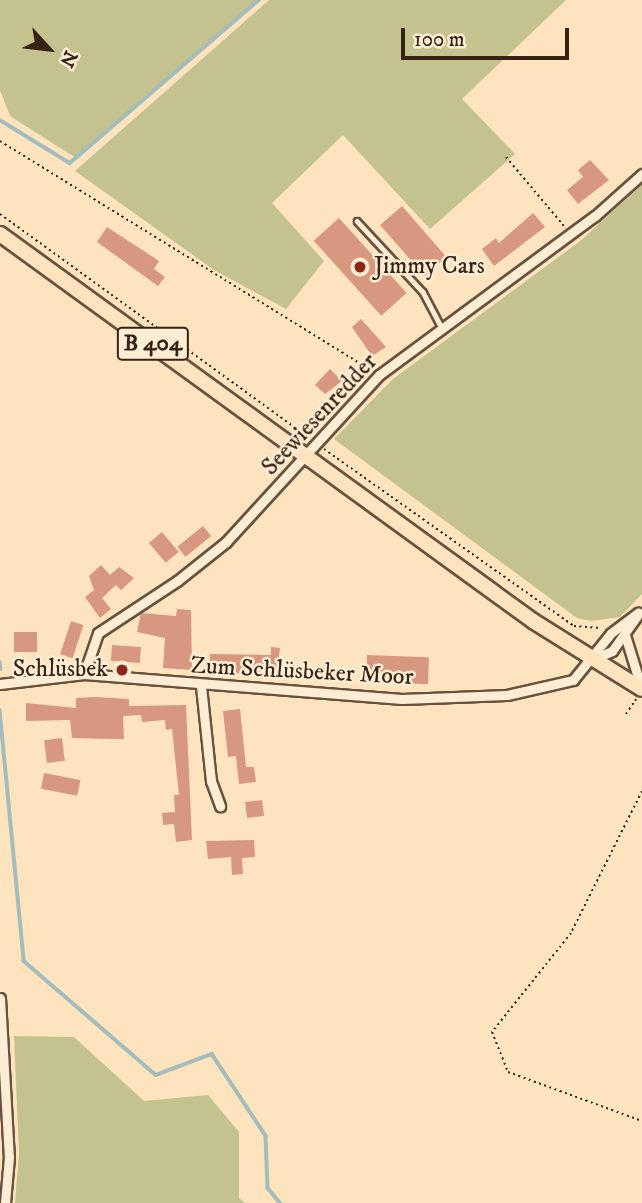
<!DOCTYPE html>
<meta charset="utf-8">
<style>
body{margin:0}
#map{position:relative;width:642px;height:1203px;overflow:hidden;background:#fde4be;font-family:"IM FELL DW Pica",serif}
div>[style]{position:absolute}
.green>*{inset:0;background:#c4c28e}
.stream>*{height:3.5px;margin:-1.75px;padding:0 1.75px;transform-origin:1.75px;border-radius:1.75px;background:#a4bcbc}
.building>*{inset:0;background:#d8987f;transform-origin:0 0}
.path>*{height:2px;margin-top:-1px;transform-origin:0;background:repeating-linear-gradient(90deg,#372214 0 2px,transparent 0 5.5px)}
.roads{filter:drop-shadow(2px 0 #68523e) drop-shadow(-2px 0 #68523e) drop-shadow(0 2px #68523e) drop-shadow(0 -2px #68523e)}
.lane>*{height:4.5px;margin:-2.25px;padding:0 2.25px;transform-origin:2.25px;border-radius:2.25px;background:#feedd5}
.street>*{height:9px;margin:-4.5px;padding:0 4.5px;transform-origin:4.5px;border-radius:4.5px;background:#feedd5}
.primary>*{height:14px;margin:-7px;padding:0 7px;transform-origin:7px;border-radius:7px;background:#fde4be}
.dots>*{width:19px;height:19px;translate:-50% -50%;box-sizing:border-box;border:4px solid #feedd5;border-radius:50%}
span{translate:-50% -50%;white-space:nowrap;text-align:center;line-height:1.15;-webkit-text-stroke:5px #feedd5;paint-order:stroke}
.shield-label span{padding:2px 5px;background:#feedd5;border:2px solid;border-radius:5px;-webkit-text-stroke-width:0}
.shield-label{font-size:23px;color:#372214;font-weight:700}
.poi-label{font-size:24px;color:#372214}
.left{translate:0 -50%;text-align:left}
.right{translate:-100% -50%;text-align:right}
.street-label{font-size:24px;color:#372214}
.north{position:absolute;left:14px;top:14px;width:70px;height:70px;-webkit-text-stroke:5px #feedd5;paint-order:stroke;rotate:117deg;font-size:19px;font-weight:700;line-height:28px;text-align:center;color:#372214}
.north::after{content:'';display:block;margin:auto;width:24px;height:32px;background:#372214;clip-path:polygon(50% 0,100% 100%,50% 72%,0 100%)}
.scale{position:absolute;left:401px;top:28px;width:168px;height:32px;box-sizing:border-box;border:4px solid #372214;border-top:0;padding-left:9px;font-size:21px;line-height:24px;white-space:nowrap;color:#372214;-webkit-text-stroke:5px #feedd5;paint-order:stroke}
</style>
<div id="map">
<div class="green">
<i style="clip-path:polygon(0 0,259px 0,76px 158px,10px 116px,0 90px)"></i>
<i style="clip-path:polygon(269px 0,566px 0,462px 99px,515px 154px,430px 229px,343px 135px,272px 203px,324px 261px,286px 309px,214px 270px,75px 171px)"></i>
<i style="clip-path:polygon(642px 185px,642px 594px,620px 617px,591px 621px,577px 618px,334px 439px,393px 379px,579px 242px)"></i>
<i style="clip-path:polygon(14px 1036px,74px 1037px,144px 1101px,208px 1095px,239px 1132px,239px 1198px,245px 1203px,15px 1203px,19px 1153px)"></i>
</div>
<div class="stream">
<i style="left:0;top:120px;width:82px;rotate:31.6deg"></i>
<i style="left:70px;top:163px;width:250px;rotate:-40.8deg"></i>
<i style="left:0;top:662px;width:7px;rotate:82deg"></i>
<i style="left:0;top:710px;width:252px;rotate:84.5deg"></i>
<i style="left:24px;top:961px;width:174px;rotate:40.8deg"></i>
<i style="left:156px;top:1075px;width:60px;rotate:-20.6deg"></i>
<i style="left:212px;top:1054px;width:98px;rotate:56.6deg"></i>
<i style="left:266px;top:1136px;width:52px;rotate:87.8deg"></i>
<i style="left:268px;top:1188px;width:19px;rotate:51deg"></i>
</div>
<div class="building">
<i style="clip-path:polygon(590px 160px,609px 180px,578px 204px,567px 190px,583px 177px,578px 170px)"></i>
<i style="left:402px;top:206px;width:68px;height:29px;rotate:49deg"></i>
<i style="clip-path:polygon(533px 213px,545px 227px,494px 266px,482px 249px,496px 238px,499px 243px)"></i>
<i style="left:339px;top:218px;width:101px;height:34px;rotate:48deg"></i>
<i style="clip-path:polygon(107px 227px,159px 261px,154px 269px,165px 277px,158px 286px,97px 242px)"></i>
<i style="clip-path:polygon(361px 319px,386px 347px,372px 356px,352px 327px)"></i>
<i style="clip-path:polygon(330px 369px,342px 381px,325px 394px,315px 385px)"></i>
<i style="left:203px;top:526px;width:13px;height:33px;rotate:51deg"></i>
<i style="left:162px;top:532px;width:26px;height:17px;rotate:50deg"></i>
<i style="clip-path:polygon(101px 565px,110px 575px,119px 567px,134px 578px,121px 590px,116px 585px,102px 598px,111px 609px,100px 618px,85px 597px,94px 590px,89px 576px)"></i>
<i style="clip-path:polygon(177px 609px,191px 610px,192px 670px,163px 668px,165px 638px,137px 632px,141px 613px,176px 616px)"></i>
<i style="left:71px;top:621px;width:13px;height:35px;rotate:18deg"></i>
<i style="left:14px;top:632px;width:23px;height:20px"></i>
<i style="left:112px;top:645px;width:29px;height:16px;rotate:4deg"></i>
<i style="clip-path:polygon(271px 647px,280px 648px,276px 678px,269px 674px,209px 673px,210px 654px,271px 655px)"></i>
<i style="left:367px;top:655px;width:62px;height:27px;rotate:2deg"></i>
<i style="clip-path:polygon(95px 697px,129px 699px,129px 706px,186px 705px,192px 840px,176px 842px,174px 824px,163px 825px,162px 813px,175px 812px,174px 795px,179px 795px,172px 729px,166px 730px,165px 720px,142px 722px,141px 715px,123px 716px,124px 739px,112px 739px,72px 738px,70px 720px,26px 721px,26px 703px,76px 708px,76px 698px)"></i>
<i style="clip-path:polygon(240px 709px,246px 767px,254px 767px,256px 782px,239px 784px,236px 756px,228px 757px,223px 711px)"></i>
<i style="left:62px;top:738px;width:23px;height:18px;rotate:83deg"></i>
<i style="left:44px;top:773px;width:37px;height:16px;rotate:11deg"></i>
<i style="left:262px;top:800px;width:16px;height:17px;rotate:83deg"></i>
<i style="clip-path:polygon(254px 840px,255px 857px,242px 858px,243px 874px,232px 875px,231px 857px,208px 859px,206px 841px)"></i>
</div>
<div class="path">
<i style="left:0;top:141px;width:434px;rotate:31.7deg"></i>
<i style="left:506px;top:157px;width:90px;rotate:50deg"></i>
<i style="left:0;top:214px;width:380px;rotate:35.9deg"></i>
<i style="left:324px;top:449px;width:306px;rotate:35.3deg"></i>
<i style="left:574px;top:626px;width:27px;rotate:4deg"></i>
<i style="left:626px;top:714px;width:18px;rotate:-56deg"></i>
<i style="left:642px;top:791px;width:159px;rotate:116.6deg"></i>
<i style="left:571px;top:933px;width:127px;rotate:128.6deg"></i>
<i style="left:492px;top:1032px;width:43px;rotate:68.2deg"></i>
<i style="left:508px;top:1072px;width:143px;rotate:20.1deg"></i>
</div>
<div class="roads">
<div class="lane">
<i style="left:357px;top:221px;width:97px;rotate:47.1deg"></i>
<i style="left:423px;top:292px;width:41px;rotate:62.2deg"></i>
</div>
<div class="street">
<i style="left:625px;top:635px;width:54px;rotate:72.9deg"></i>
<i style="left:594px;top:659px;width:20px;rotate:-24deg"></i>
<i style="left:612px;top:651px;width:43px;rotate:-54.5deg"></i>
<i style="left:84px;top:674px;width:43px;rotate:-71.1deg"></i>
<i style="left:98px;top:633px;width:95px;rotate:-33.4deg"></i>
<i style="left:177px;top:581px;width:63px;rotate:-38.5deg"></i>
<i style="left:226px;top:542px;width:226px;rotate:-47.5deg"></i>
<i style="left:379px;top:375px;width:268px;rotate:-36.4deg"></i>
<i style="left:595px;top:216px;width:63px;rotate:-41.8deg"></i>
<i style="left:0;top:684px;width:85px;rotate:-6.8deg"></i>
<i style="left:84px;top:674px;width:319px;rotate:4.5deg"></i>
<i style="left:402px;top:699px;width:105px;rotate:-2.2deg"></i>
<i style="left:507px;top:695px;width:68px;rotate:-12.8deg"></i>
<i style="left:573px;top:680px;width:60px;rotate:-51deg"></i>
<i style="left:611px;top:633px;width:34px;rotate:-37deg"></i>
<i style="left:201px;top:686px;width:96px;rotate:84deg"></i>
<i style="left:211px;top:781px;width:27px;rotate:70deg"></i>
<i style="left:0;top:998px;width:159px;rotate:86.8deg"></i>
<i style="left:9px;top:1157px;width:46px;rotate:95deg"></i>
</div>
<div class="primary">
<i style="left:0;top:234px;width:659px;rotate:35.98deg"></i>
<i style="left:533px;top:621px;width:128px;rotate:32deg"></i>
</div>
</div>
<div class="dots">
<i style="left:360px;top:267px;background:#8f2418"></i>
<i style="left:122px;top:670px;background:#8f2418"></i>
</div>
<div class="shield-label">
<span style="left:153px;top:344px">B 404</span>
</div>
<div class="poi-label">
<span class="left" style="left:374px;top:267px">Jimmy Cars</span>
<span class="right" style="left:108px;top:670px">Schlüsbek</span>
</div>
<div class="street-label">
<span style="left:320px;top:415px;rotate:-47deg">Seewiesenredder</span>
<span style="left:302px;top:672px;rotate:3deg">Zum Schlüsbeker Moor</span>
</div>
<div class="north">N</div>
<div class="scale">100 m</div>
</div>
